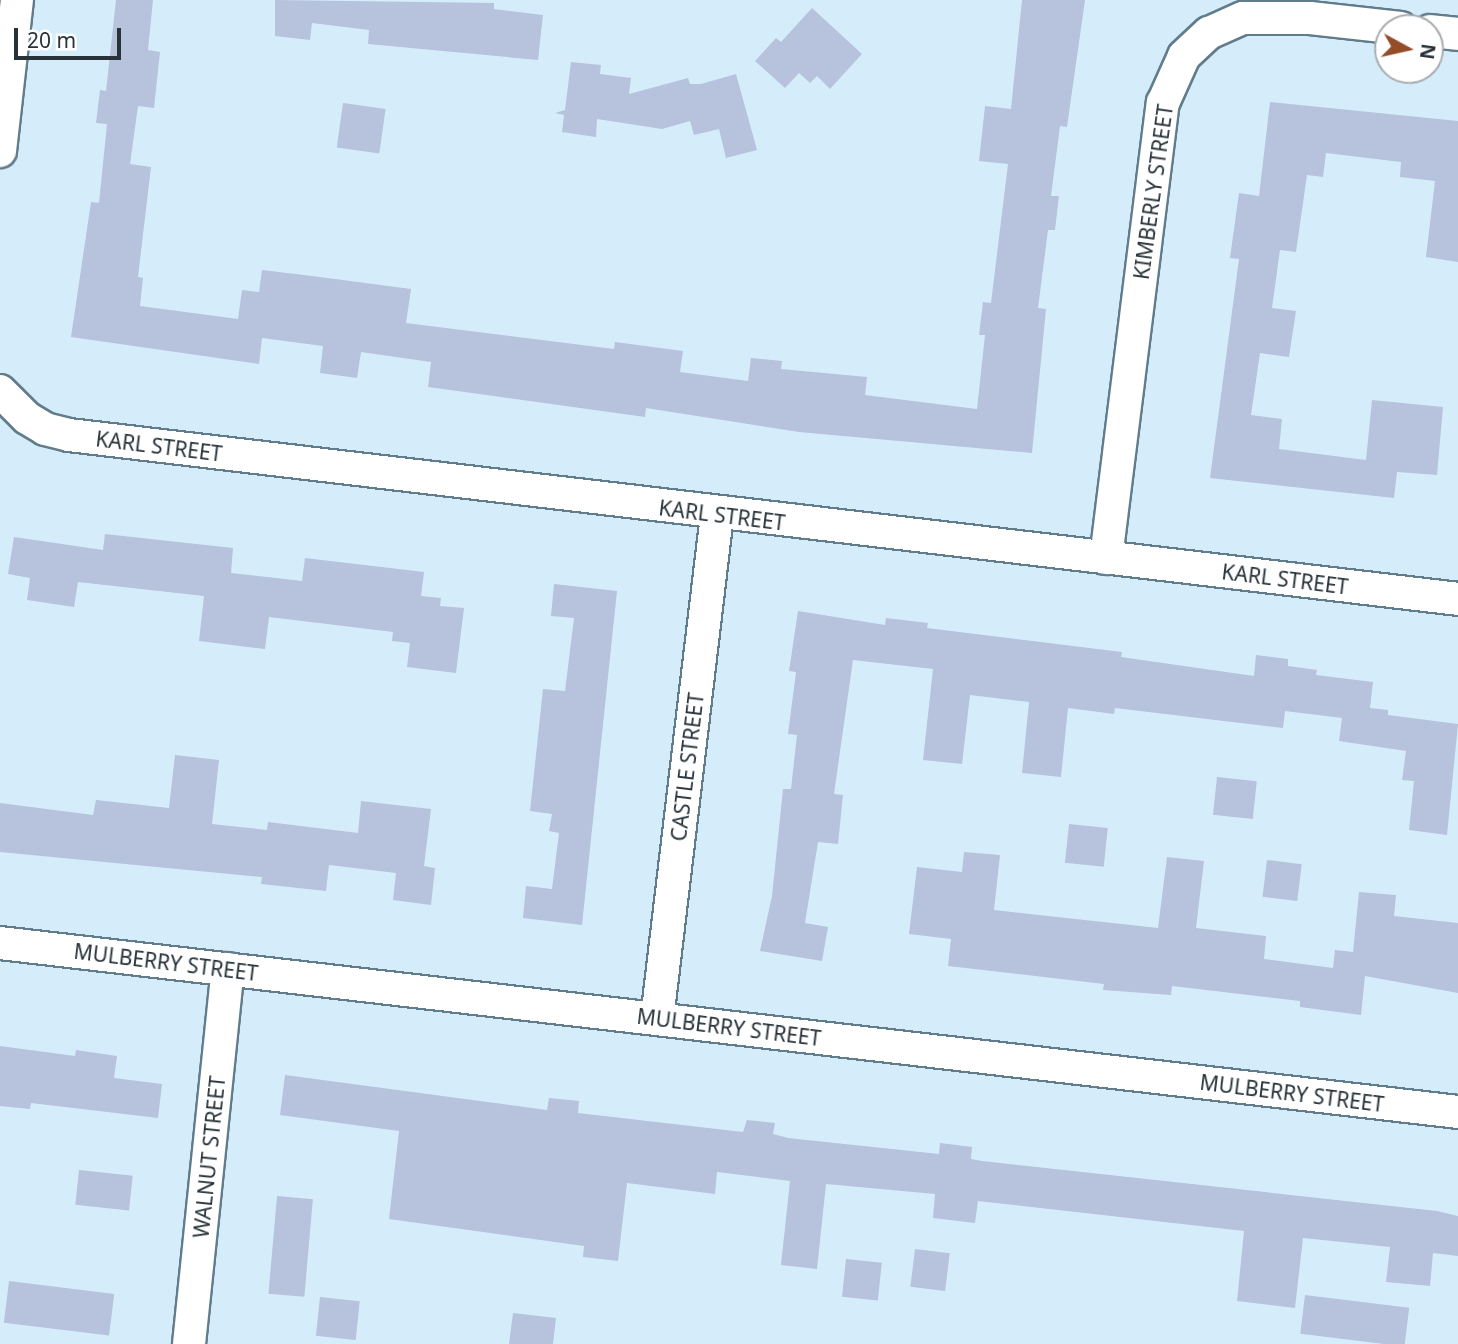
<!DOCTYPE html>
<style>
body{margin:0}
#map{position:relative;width:1458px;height:1344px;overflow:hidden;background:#d5edfb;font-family:"Noto Sans",sans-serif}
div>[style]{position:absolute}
.building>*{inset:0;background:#b7c2dc;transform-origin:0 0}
.roads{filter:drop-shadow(2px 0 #617c8b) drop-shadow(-2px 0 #617c8b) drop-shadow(0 2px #617c8b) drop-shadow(0 -2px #617c8b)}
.minor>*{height:32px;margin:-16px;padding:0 16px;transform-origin:16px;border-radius:16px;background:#fff}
span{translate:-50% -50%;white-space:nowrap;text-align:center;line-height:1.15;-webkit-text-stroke:7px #fff;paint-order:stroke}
.street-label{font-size:21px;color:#273339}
.north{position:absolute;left:1374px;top:14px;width:70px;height:70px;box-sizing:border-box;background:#fff;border:2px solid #a9adb0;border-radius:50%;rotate:98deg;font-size:19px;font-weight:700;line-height:28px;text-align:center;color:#273339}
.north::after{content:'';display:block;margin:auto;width:24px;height:32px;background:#954d29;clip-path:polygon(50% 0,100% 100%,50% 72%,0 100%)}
.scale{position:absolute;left:14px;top:28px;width:107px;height:32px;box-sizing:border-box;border:4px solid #273339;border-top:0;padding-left:9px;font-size:21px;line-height:24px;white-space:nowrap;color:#273339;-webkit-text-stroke:5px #fff;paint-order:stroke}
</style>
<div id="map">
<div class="building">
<i style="clip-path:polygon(116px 0,153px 0,148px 50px,160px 52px,154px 108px,138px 106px,130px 164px,151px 167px,138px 277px,143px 278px,140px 306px,238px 319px,242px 290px,259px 292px,262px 270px,312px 276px,411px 289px,406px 323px,614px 349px,615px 342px,683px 351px,680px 372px,748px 381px,751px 358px,782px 361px,781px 369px,867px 377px,865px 395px,977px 409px,985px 335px,979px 335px,983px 302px,991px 303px,1008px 164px,979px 161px,985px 106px,1011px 109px,1022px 0,1085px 0,1067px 127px,1060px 126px,1051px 196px,1059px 196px,1055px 230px,1048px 230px,1038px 308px,1046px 309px,1032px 453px,799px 432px,646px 408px,645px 417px,428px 387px,431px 362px,361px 352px,357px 378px,320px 373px,323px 346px,262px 338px,259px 364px,71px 337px,91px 202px,99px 203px,107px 124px,96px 123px,100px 90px,106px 91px)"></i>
<i style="clip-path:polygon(275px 0,494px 3px,494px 9px,543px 15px,538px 60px,368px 44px,369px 30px,312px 23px,310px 40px,275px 36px)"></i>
<i style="clip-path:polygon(812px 8px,862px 54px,830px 89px,817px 76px,810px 83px,799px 73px,785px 88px,755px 61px,776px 38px,781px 42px)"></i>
<i style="clip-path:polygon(571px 62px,601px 65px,600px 74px,631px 78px,629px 94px,688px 78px,690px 84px,701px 84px,736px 74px,757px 150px,726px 158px,719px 129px,694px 135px,690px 121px,662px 129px,597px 119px,596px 137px,562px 132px,564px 115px,555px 113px,565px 110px)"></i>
<i style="clip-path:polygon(1270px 102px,1458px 121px,1458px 262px,1426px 257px,1435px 181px,1400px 177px,1401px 162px,1326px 153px,1323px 177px,1307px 175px,1296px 252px,1280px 250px,1272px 308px,1296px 311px,1289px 357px,1260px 353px,1251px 415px,1282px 419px,1279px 449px,1366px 460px,1372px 400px,1443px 407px,1437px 475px,1397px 472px,1394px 498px,1210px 478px,1239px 259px,1230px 258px,1239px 193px,1259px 196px)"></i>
<i style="left:343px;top:103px;width:43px;height:45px;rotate:8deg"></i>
<i style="clip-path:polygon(105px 534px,233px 548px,231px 573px,302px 581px,305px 558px,424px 572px,421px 596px,441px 598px,440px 606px,464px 608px,456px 673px,407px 667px,410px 643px,392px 641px,393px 632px,269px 617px,265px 649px,199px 641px,204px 596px,78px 582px,74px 607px,27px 600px,30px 578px,8px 574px,14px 537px,103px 550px)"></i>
<i style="clip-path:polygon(554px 584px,617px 591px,582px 925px,523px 918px,526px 886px,552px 889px,559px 833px,549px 831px,552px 814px,530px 811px,543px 689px,565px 691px,574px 618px,551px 616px)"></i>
<i style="clip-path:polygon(798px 611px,885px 625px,886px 618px,928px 623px,927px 628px,1122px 652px,1121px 657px,1254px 676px,1256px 655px,1288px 659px,1288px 666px,1317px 670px,1316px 675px,1373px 682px,1370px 708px,1388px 710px,1388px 715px,1458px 724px,1447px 835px,1409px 830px,1414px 781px,1402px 780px,1406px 751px,1339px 741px,1342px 718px,1285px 711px,1283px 728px,1115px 708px,1114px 714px,1068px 708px,1061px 777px,1022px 773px,1029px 702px,970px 695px,962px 764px,923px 760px,933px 669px,853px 660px,834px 794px,843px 795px,838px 844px,818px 842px,805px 923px,828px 927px,822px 961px,760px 951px,772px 896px,783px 789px,791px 789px,797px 735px,788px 734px,796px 672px,789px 671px)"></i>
<i style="clip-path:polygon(175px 755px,219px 760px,212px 824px,267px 830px,268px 822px,358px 833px,361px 801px,431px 809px,424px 866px,435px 868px,431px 905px,393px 900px,396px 873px,329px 865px,326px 891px,261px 884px,262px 877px,0 852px,0 803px,93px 815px,96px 800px,169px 808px)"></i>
<i style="left:1217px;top:777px;width:40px;height:38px;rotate:6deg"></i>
<i style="left:1069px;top:824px;width:39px;height:39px;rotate:6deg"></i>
<i style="clip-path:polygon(964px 852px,1000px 855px,994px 910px,1158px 928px,1167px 857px,1204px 861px,1196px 928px,1266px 936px,1264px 959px,1333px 968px,1335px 950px,1353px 952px,1359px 892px,1396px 895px,1394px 916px,1458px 923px,1458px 993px,1365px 976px,1361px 1015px,1300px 1007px,1300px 1001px,1172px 986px,1171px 995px,1103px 990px,1104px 984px,948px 966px,951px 939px,909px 934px,917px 867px,962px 872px)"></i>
<i style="left:1267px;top:860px;width:35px;height:37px;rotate:7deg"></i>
<i style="clip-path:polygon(0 1046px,75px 1056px,76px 1050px,117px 1056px,114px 1078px,162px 1084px,158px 1118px,31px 1103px,30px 1109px,0 1106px)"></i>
<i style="clip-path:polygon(285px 1075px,547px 1110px,549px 1098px,579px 1101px,578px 1113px,743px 1132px,747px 1120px,775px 1123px,773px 1134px,788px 1138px,939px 1154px,940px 1143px,972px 1147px,971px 1159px,982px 1161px,1437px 1211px,1458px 1216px,1458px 1256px,1433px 1253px,1430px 1286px,1386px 1282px,1390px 1247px,1303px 1238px,1295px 1308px,1237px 1301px,1244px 1231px,978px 1201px,975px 1223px,933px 1218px,935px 1194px,826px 1184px,817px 1269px,781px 1265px,790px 1181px,717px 1172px,715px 1194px,627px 1183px,618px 1261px,583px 1257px,584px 1246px,389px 1219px,399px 1131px,280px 1115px)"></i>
<i style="left:79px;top:1170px;width:54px;height:35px;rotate:6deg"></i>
<i style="left:277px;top:1196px;width:36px;height:98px;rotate:5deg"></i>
<i style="left:915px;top:1249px;width:35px;height:38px;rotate:7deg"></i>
<i style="left:846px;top:1259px;width:36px;height:38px;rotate:6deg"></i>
<i style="left:9px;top:1281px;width:106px;height:42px;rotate:7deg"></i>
<i style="left:1305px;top:1295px;width:105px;height:39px;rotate:7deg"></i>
<i style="left:320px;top:1297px;width:40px;height:39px;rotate:6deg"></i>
<i style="clip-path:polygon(513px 1313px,556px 1318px,553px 1344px,509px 1344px)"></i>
</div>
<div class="roads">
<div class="minor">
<i style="left:1430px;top:31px;width:28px;rotate:6deg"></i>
<i style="left:0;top:151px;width:152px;rotate:-83.6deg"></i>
<i style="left:0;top:391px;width:38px;rotate:45deg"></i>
<i style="left:27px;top:418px;width:21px;rotate:31deg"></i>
<i style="left:45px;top:429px;width:25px;rotate:14deg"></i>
<i style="left:69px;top:435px;width:1399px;rotate:6.73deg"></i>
<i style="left:1106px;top:558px;width:459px;rotate:-82.9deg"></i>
<i style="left:1163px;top:103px;width:51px;rotate:-65.9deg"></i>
<i style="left:1184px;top:56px;width:34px;rotate:-43deg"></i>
<i style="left:1209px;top:33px;width:37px;rotate:-24deg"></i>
<i style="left:1243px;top:18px;width:67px"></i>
<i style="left:1310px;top:18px;width:91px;rotate:6.3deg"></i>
<i style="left:0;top:943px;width:1468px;rotate:6.61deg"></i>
<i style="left:657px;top:1019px;width:508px;rotate:-83.21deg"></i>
<i style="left:189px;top:1344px;width:377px;rotate:-84.1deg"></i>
</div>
</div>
<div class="street-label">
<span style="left:1153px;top:192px;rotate:-82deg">KIMBERLY STREET</span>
<span style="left:159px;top:446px;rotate:7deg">KARL STREET</span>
<span style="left:722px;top:515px;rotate:7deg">KARL STREET</span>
<span style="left:1285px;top:579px;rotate:7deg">KARL STREET</span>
<span style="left:687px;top:767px;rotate:-83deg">CASTLE STREET</span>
<span style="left:166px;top:962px;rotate:7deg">MULBERRY STREET</span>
<span style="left:729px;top:1027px;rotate:7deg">MULBERRY STREET</span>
<span style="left:1292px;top:1093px;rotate:7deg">MULBERRY STREET</span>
<span style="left:209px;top:1157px;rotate:-84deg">WALNUT STREET</span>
</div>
<div class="north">N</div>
<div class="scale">20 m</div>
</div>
